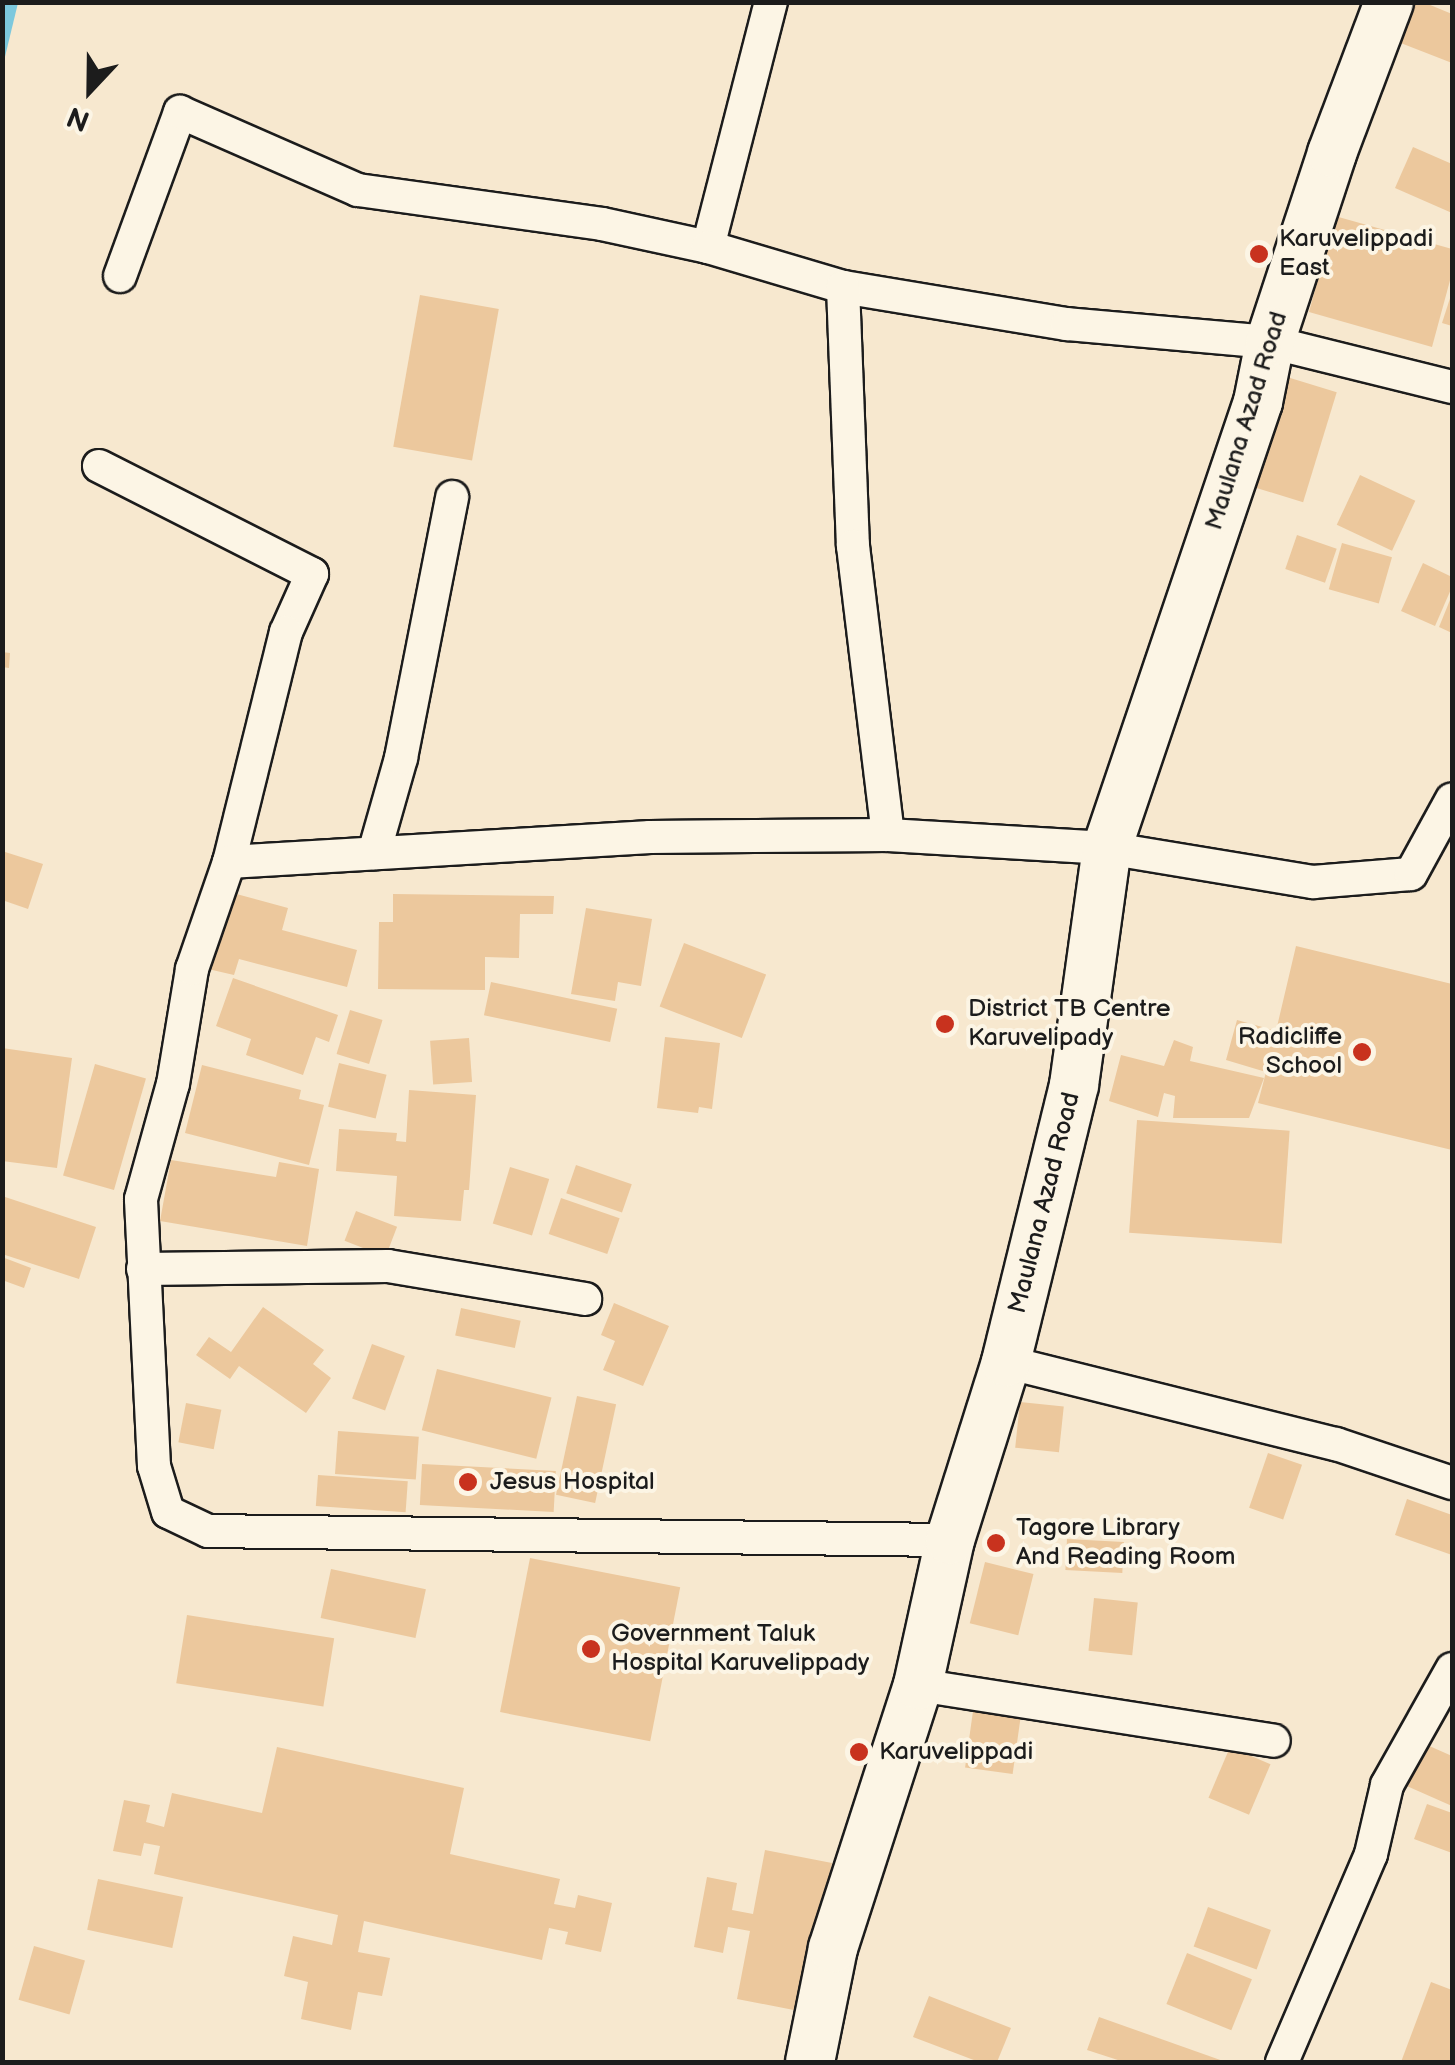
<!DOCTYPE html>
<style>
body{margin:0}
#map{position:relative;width:1455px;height:2065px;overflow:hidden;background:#f7e8cf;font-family:"Balsamiq Sans",sans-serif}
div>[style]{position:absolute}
.water>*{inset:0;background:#7dc8dd}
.building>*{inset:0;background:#ecc89d;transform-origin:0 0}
.roads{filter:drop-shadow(2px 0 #1c1c1c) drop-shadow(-2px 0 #1c1c1c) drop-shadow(0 2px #1c1c1c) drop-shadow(0 -2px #1c1c1c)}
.street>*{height:32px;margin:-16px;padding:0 16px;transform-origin:16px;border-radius:16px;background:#fcf5e5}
.secondary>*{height:48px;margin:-24px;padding:0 24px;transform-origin:24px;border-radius:24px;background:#fcf5e5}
.dots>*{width:28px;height:28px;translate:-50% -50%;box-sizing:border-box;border:5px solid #fcf5e5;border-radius:50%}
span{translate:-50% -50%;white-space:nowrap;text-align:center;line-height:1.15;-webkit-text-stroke:8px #fcf5e5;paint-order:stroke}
.poi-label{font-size:25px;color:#1c1c1c}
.left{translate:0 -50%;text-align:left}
.right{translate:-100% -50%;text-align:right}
.street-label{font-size:25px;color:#1c1c1c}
.frame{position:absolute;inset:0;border:5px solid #1c1c1c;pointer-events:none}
.north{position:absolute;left:40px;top:40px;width:100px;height:100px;-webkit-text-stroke:8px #fcf5e5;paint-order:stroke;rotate:202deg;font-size:28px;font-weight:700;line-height:40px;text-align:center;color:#1c1c1c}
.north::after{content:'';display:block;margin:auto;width:35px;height:45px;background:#1c1c1c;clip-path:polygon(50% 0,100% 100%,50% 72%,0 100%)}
</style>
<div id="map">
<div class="water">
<i style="clip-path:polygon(3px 2px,18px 3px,3px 65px,2px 3px)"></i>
</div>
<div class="building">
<i style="clip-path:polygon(1407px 2px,1423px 2px,1452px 14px,1452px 63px,1393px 40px)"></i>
<i style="clip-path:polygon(1413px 147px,1452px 164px,1452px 213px,1395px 188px)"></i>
<i style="clip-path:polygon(1335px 216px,1452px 249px,1452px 273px,1432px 347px,1309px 312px)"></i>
<i style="clip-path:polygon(1452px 292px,1452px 326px,1442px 323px)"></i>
<i style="left:420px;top:295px;width:80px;height:154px;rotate:10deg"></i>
<i style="left:1287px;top:377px;width:52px;height:115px;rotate:17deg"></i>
<i style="left:1360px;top:475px;width:61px;height:55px;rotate:25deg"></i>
<i style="left:1297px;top:535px;width:42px;height:36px;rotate:19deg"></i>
<i style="left:1342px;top:543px;width:52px;height:48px;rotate:16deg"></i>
<i style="clip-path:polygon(1423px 563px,1452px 577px,1452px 587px,1435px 626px,1401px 611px)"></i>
<i style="clip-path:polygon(1452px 595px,1452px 633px,1439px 627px)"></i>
<i style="clip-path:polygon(2px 652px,10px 653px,9px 668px,2px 667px)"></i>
<i style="clip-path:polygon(2px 851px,43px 864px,28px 909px,2px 900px)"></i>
<i style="clip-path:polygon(229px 892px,288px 908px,282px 930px,357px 950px,347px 987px,239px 959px,234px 975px,208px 969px)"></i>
<i style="clip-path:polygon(393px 894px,554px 896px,553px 914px,520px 914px,519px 958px,485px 957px,485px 990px,378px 989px,379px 922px,393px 922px)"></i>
<i style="clip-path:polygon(586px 908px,652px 919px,641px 986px,618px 982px,615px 1001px,571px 994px)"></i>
<i style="left:684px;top:943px;width:88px;height:68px;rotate:21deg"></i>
<i style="clip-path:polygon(1296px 946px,1452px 984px,1452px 1150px,1258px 1103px,1266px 1072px,1226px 1060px,1237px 1020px,1276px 1031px)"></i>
<i style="clip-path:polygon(233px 978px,338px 1015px,329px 1042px,316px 1037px,303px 1075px,246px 1055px,251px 1039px,216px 1026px)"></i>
<i style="left:491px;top:982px;width:129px;height:34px;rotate:12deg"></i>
<i style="left:350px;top:1010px;width:34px;height:46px;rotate:17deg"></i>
<i style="clip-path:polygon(665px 1037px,720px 1043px,712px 1109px,699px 1107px,698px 1113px,657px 1108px)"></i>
<i style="left:469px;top:1038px;width:44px;height:39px;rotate:86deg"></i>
<i style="clip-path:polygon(1174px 1040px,1193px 1047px,1190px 1061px,1264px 1078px,1249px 1118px,1173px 1118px,1175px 1096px,1164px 1093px,1158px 1117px,1109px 1101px,1121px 1055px,1164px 1066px)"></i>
<i style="clip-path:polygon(2px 1048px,72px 1058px,57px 1168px,2px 1161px)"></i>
<i style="left:339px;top:1063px;width:49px;height:45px;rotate:14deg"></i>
<i style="left:95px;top:1064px;width:53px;height:116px;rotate:16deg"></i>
<i style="clip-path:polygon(202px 1065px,301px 1090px,299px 1099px,324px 1105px,309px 1165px,185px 1133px)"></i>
<i style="clip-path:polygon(409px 1090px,476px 1095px,469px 1190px,464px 1190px,461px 1221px,394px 1216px,397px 1176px,336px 1171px,339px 1129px,397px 1133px,396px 1141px,406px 1142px)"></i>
<i style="left:1137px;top:1120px;width:153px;height:113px;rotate:4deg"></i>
<i style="clip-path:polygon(171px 1160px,276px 1177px,279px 1162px,319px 1169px,307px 1246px,160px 1221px)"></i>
<i style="left:576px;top:1165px;width:59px;height:30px;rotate:19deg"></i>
<i style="left:510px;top:1167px;width:41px;height:59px;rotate:17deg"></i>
<i style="clip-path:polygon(2px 1196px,96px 1227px,79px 1279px,2px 1254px)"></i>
<i style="left:561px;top:1198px;width:62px;height:38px;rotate:19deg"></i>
<i style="left:356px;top:1211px;width:44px;height:32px;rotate:21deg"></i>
<i style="clip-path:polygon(2px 1257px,31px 1268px,24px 1288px,2px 1280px)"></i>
<i style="clip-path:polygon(614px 1303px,669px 1326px,643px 1386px,603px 1370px,615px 1341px,601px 1335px)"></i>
<i style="clip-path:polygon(263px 1307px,324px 1350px,313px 1364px,331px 1378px,306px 1413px,239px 1366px,230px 1379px,196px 1355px,209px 1337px,231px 1352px)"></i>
<i style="left:461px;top:1308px;width:61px;height:28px;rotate:12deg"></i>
<i style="left:372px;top:1344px;width:35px;height:58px;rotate:20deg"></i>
<i style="left:437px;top:1369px;width:118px;height:63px;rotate:14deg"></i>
<i style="left:577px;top:1396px;width:40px;height:101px;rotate:12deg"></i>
<i style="left:1020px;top:1402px;width:44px;height:46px;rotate:6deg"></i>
<i style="left:186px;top:1403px;width:36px;height:40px;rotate:11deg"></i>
<i style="left:338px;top:1431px;width:81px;height:43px;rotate:4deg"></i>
<i style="left:1268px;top:1453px;width:36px;height:58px;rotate:19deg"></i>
<i style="left:422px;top:1464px;width:134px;height:41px;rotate:3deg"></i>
<i style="left:318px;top:1475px;width:90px;height:31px;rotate:4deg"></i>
<i style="clip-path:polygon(1407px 1499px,1452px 1515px,1452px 1555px,1395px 1535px)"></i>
<i style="left:1067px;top:1539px;width:57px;height:31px;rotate:3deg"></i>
<i style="left:530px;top:1558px;width:153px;height:157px;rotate:11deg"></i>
<i style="left:985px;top:1562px;width:50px;height:63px;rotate:14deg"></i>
<i style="left:331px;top:1569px;width:97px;height:50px;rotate:12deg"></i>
<i style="left:1094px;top:1598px;width:44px;height:53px;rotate:6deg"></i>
<i style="left:187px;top:1615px;width:149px;height:69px;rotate:9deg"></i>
<i style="left:974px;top:1704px;width:48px;height:64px;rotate:8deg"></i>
<i style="clip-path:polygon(1418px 1741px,1452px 1756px,1452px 1806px,1400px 1783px)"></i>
<i style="clip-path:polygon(277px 1747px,464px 1788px,450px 1854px,560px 1879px,554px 1904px,575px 1908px,578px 1895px,612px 1903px,601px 1952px,565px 1944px,568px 1932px,549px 1928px,542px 1960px,364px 1921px,358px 1952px,390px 1958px,382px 1996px,358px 1992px,351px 2030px,301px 2019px,308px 1982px,284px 1976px,293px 1936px,332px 1945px,338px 1915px,154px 1874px,160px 1846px,144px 1843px,141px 1856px,113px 1851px,124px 1800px,150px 1805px,146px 1822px,164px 1827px,172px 1793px,262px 1813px)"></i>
<i style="left:1230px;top:1747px;width:44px;height:55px;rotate:23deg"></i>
<i style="clip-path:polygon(1427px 1804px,1452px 1813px,1452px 1853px,1414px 1839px)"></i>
<i style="clip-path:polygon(765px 1850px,832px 1863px,804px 2012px,737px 1999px,750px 1931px,728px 1927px,723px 1953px,694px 1947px,707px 1877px,737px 1883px,732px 1910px,753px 1914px)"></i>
<i style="left:98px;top:1879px;width:87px;height:52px;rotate:12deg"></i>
<i style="left:1208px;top:1907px;width:67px;height:42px;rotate:20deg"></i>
<i style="left:34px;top:1946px;width:53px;height:56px;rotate:16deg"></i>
<i style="left:1187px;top:1953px;width:70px;height:55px;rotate:22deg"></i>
<i style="clip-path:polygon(1431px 1982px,1452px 1990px,1452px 2062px,1401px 2062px)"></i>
<i style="clip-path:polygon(929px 1996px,1011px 2028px,997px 2062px,979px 2062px,913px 2037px)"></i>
<i style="clip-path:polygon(1099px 2017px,1226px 2062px,1124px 2062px,1087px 2050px)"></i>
</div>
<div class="roads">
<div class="street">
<i style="left:708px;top:247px;width:253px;rotate:-75.6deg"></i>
<i style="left:120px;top:276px;width:175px;rotate:-69.9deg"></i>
<i style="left:180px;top:112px;width:194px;rotate:23.7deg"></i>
<i style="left:358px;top:190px;width:246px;rotate:7.9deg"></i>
<i style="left:602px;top:224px;width:108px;rotate:12.2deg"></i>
<i style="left:708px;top:247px;width:141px;rotate:16.5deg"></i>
<i style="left:843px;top:287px;width:227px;rotate:9.4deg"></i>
<i style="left:1067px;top:324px;width:204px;rotate:5.1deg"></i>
<i style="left:1270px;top:342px;width:187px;rotate:13.9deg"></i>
<i style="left:843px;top:287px;width:259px;rotate:87.8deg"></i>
<i style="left:853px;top:546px;width:291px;rotate:83.1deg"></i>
<i style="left:99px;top:466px;width:239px;rotate:26.9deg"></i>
<i style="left:312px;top:574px;width:64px;rotate:114.1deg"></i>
<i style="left:286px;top:632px;width:237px;rotate:103.9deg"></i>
<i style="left:374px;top:853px;width:99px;rotate:-74.1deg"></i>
<i style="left:401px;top:758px;width:266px;rotate:-78.9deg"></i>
<i style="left:143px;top:1269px;width:245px;rotate:-0.7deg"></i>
<i style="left:388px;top:1266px;width:200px;rotate:9.5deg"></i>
<i style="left:1006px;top:1362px;width:340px;rotate:14deg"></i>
<i style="left:1336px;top:1444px;width:122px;rotate:18.6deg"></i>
<i style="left:950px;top:1540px;width:742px;rotate:-179.31deg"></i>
<i style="left:208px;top:1531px;width:44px;rotate:-154.6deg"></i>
<i style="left:168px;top:1512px;width:48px;rotate:-106.9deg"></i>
<i style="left:154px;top:1466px;width:267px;rotate:-92.8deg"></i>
<i style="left:141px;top:1199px;width:119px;rotate:-74.5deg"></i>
<i style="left:173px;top:1084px;width:117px;rotate:-80.6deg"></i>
<i style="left:192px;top:969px;width:113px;rotate:-70.9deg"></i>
<i style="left:229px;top:862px;width:422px;rotate:-3.4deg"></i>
<i style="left:650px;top:837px;width:238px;rotate:-0.5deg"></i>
<i style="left:888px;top:835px;width:219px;rotate:3.4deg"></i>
<i style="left:1107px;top:848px;width:209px;rotate:9.4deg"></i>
<i style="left:1313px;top:882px;width:98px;rotate:-4.7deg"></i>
<i style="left:1411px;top:874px;width:85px;rotate:-61.3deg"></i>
<i style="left:918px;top:1685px;width:360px;rotate:8.9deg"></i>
<i style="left:1282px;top:2062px;width:226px;rotate:-66.8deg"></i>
<i style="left:1371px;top:1854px;width:71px;rotate:-76.9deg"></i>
<i style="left:1387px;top:1785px;width:133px;rotate:-60.7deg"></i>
</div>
<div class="secondary">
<i style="left:810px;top:2062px;width:116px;rotate:-78.6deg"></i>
<i style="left:833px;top:1948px;width:276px;rotate:-72.1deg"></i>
<i style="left:918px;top:1685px;width:148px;rotate:-77.6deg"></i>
<i style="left:950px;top:1540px;width:187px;rotate:-72.5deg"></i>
<i style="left:1006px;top:1362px;width:285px;rotate:-76.2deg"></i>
<i style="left:1074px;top:1085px;width:239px;rotate:-82.1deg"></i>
<i style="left:1107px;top:848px;width:471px;rotate:-71.3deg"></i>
<i style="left:1258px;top:402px;width:61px;rotate:-78.7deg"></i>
<i style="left:1270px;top:342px;width:199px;rotate:-71.8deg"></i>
<i style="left:1332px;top:153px;width:161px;rotate:-69.3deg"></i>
</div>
</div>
<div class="dots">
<i style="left:1259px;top:254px;background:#c8321e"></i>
<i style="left:945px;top:1024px;background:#c8321e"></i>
<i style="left:1362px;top:1052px;background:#c8321e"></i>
<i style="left:468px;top:1482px;background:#c8321e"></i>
<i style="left:996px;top:1543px;background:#c8321e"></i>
<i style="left:591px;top:1649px;background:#c8321e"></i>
<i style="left:859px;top:1752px;background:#c8321e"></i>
</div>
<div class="poi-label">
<span class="left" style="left:1279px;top:254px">Karuvelippadi<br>East</span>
<span class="left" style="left:968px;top:1024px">District TB Centre<br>Karuvelipady</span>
<span class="right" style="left:1342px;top:1052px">Radicliffe<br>School</span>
<span class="left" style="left:490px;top:1482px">Jesus Hospital</span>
<span class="left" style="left:1016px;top:1543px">Tagore Library<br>And Reading Room</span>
<span class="left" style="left:611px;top:1649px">Government Taluk<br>Hospital Karuvelippady</span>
<span class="left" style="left:879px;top:1752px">Karuvelippadi</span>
</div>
<div class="street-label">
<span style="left:1247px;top:421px;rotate:-73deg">Maulana Azad Road</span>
<span style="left:1045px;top:1203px;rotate:-76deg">Maulana Azad Road</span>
</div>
<div class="frame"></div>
<div class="north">N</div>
</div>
